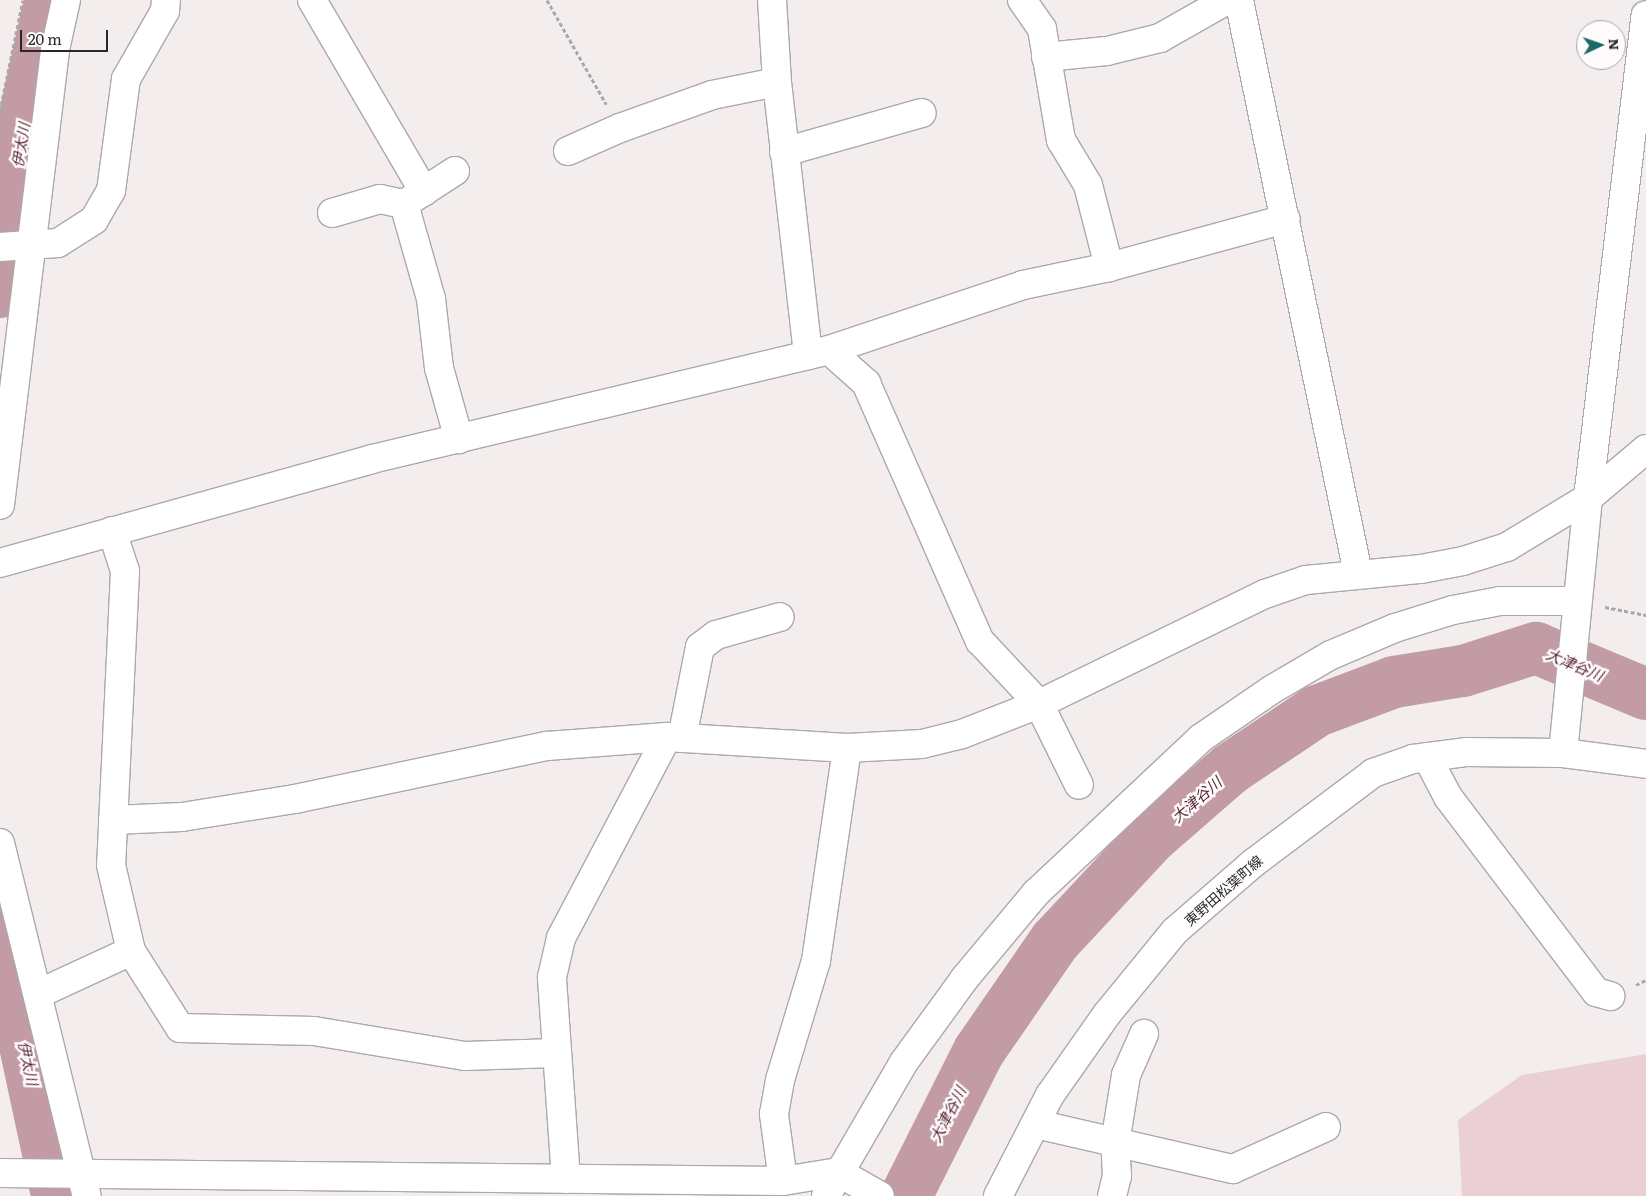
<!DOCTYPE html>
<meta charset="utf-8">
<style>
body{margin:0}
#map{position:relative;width:1646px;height:1196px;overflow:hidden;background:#f3edee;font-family:Literata,"Noto Sans JP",serif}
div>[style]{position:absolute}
.green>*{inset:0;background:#eacfd5}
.river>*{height:52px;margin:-26px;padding:0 26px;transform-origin:26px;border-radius:26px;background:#c29ba4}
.path>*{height:3px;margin-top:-1.5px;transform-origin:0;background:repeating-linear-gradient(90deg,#aba7a8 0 4px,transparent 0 6.5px)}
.roads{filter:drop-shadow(1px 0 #ada8a9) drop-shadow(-1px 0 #ada8a9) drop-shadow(0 1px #ada8a9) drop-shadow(0 -1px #ada8a9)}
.minor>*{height:28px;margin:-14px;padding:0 14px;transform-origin:14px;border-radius:14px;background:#fff}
span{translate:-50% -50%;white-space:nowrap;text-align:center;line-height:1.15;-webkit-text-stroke:5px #fefbfc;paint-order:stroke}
.street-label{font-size:14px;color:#292728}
.water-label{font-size:15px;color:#5a2636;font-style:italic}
.north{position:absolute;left:1576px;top:20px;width:50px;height:50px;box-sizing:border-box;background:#fefbfc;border:1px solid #a9a6a7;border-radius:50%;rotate:87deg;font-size:14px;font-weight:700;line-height:20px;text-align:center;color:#292728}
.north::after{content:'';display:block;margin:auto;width:18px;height:22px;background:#1d6966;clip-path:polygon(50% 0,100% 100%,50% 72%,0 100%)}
.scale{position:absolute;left:20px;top:30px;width:88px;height:22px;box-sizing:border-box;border:2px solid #292728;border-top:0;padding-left:6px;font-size:15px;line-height:18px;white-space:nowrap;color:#292728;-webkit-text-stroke:4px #fefbfc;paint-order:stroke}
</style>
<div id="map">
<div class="green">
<i style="clip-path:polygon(1646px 1054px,1646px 1196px,1462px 1196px,1458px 1120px,1522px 1075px)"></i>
</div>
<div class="river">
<i style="left:0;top:292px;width:155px;rotate:-82.6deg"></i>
<i style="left:20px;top:138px;width:141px;rotate:-77.7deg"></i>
<i style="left:0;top:929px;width:273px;rotate:77.9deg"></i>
<i style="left:906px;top:1196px;width:162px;rotate:-63.3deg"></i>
<i style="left:979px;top:1051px;width:134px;rotate:-55.4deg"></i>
<i style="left:1055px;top:941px;width:141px;rotate:-47deg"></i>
<i style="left:1151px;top:838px;width:105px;rotate:-41.1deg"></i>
<i style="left:1230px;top:769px;width:105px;rotate:-33.7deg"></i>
<i style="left:1317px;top:711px;width:82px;rotate:-20.6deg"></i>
<i style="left:1394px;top:682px;width:70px;rotate:-9.1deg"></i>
<i style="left:1463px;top:671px;width:77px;rotate:-17.5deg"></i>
<i style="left:1536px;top:648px;width:119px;rotate:22.7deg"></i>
</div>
<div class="path">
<i style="left:547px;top:0;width:120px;rotate:60.4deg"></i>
<i style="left:0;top:111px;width:113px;rotate:-78.3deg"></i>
<i style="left:1605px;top:607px;width:42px;rotate:11deg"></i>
<i style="left:1636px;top:985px;width:11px;rotate:-27deg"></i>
</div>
<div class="roads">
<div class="minor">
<i style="left:312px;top:0;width:222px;rotate:59.7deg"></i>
<i style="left:772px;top:0;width:82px;rotate:86.5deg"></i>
<i style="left:777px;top:82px;width:275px;rotate:83.5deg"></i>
<i style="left:1022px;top:0;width:35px;rotate:55deg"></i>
<i style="left:1042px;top:29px;width:113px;rotate:80.3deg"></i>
<i style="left:1061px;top:140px;width:52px;rotate:59deg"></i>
<i style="left:1088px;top:185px;width:85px;rotate:75.6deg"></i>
<i style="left:1239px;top:0;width:585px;rotate:78.27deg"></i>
<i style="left:1046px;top:57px;width:61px;rotate:-5.6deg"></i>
<i style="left:1107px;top:51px;width:55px;rotate:-13.8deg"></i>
<i style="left:1160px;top:38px;width:77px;rotate:-29.6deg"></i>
<i style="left:568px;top:151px;width:57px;rotate:-23.9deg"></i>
<i style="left:620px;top:128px;width:98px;rotate:-19.7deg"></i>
<i style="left:712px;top:95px;width:66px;rotate:-11.3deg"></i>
<i style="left:784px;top:152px;width:143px;rotate:-15.8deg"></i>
<i style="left:455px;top:171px;width:61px;rotate:147.1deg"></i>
<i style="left:404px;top:204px;width:99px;rotate:74.1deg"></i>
<i style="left:431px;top:299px;width:69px;rotate:83.4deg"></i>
<i style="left:439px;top:368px;width:74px;rotate:74.3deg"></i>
<i style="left:332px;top:213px;width:50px;rotate:-16.3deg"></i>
<i style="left:380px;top:199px;width:25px;rotate:12deg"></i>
<i style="left:0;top:247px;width:58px;rotate:-3.9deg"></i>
<i style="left:58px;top:243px;width:43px;rotate:-32.6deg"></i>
<i style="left:94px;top:220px;width:34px;rotate:-60deg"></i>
<i style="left:111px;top:191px;width:113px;rotate:-82.4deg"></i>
<i style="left:126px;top:79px;width:78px;rotate:-60.2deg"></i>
<i style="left:165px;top:11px;width:11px;rotate:-85deg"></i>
<i style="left:829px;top:350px;width:50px;rotate:41.7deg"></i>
<i style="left:866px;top:383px;width:282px;rotate:66.2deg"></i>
<i style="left:980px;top:641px;width:86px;rotate:46.9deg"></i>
<i style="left:1039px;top:704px;width:90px;rotate:63.7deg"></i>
<i style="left:0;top:505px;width:458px;rotate:-83.1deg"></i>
<i style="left:55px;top:50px;width:51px;rotate:-77.6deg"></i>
<i style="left:112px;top:531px;width:42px;rotate:72deg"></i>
<i style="left:125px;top:571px;width:294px;rotate:92.7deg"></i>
<i style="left:111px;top:865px;width:88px;rotate:76.9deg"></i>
<i style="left:131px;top:951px;width:91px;rotate:57.5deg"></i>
<i style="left:180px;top:1028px;width:134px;rotate:1.3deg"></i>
<i style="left:314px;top:1031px;width:153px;rotate:9.4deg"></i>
<i style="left:465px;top:1056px;width:90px;rotate:-1.9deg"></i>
<i style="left:0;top:563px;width:386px;rotate:-15.6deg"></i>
<i style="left:372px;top:459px;width:470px;rotate:-13.4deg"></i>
<i style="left:829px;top:350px;width:205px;rotate:-18.5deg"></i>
<i style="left:1023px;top:285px;width:88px;rotate:-11.8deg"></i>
<i style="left:1109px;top:267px;width:183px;rotate:-15.2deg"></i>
<i style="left:682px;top:738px;width:93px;rotate:-78.8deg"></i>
<i style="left:700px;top:647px;width:20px;rotate:-37deg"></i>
<i style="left:716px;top:635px;width:66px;rotate:-15.7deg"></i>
<i style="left:1563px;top:753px;width:256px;rotate:-84.4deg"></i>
<i style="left:1588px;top:498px;width:486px;rotate:-83.2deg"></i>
<i style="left:1427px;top:757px;width:45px;rotate:62.3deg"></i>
<i style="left:1448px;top:797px;width:245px;rotate:52.8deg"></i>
<i style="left:1596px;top:992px;width:15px;rotate:16deg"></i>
<i style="left:113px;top:820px;width:69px;rotate:-2.5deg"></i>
<i style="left:182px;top:817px;width:114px;rotate:-9.1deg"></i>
<i style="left:295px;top:799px;width:258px;rotate:-11.9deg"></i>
<i style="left:547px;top:746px;width:120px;rotate:-4.3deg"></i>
<i style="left:667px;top:737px;width:180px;rotate:3.5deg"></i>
<i style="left:847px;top:748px;width:75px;rotate:-3.1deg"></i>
<i style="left:922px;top:744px;width:41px;rotate:-14deg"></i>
<i style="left:962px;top:734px;width:83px;rotate:-21.3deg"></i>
<i style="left:1039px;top:704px;width:251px;rotate:-26deg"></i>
<i style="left:1265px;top:594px;width:43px;rotate:-18.9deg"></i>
<i style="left:1306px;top:580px;width:116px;rotate:-5.5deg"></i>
<i style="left:1421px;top:569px;width:43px;rotate:-10.8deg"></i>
<i style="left:1463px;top:561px;width:46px;rotate:-17.7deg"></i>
<i style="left:1507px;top:547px;width:95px;rotate:-31.2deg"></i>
<i style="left:1588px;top:498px;width:76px;rotate:-40.2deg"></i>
<i style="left:0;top:843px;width:364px;rotate:76.2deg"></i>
<i style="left:38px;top:994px;width:102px;rotate:-24.8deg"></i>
<i style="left:1036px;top:1124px;width:202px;rotate:12.9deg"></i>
<i style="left:1233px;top:1169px;width:102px;rotate:-24.3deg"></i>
<i style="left:0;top:1173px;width:783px;rotate:0.59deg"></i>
<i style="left:783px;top:1181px;width:56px;rotate:-9.3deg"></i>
<i style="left:838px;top:1172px;width:48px;rotate:29.7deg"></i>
<i style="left:566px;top:1179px;width:202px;rotate:-94deg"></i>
<i style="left:552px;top:977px;width:40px;rotate:-77deg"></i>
<i style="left:561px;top:938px;width:227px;rotate:-62.2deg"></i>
<i style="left:783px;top:1181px;width:68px;rotate:-97.7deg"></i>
<i style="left:774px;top:1114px;width:35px;rotate:-80deg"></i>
<i style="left:780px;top:1080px;width:124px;rotate:-73.2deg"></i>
<i style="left:816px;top:961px;width:215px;rotate:-81.7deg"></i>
<i style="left:826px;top:1196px;width:155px;rotate:-59.8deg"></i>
<i style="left:904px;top:1062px;width:104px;rotate:-54deg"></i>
<i style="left:965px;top:978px;width:111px;rotate:-50.1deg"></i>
<i style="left:1036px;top:893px;width:226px;rotate:-43.2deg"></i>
<i style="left:1201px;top:738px;width:85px;rotate:-34.4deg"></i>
<i style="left:1271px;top:690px;width:69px;rotate:-30.3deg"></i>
<i style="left:1331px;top:655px;width:69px;rotate:-22.9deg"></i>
<i style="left:1395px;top:628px;width:61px;rotate:-17.2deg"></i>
<i style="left:1453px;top:610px;width:48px;rotate:-10.8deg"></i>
<i style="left:1500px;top:601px;width:76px"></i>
<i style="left:998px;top:1196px;width:114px;rotate:-62.8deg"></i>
<i style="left:1050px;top:1095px;width:99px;rotate:-54.9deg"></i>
<i style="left:1107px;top:1014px;width:107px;rotate:-50.7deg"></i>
<i style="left:1175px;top:931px;width:102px;rotate:-41deg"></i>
<i style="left:1252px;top:864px;width:151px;rotate:-36.9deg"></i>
<i style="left:1373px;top:773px;width:42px;rotate:-19.3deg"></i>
<i style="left:1413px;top:759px;width:53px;rotate:-7.5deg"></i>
<i style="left:1466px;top:752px;width:97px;rotate:0.6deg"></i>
<i style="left:1563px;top:753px;width:84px;rotate:7.5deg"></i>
<i style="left:1112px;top:1196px;width:21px;rotate:-76deg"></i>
<i style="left:1117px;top:1176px;width:33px;rotate:-93deg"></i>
<i style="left:1115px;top:1143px;width:69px;rotate:-80.8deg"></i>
<i style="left:1126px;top:1075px;width:45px;rotate:-66.3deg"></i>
</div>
</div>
<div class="street-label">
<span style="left:1223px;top:890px;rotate:-41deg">東野田松葉町線</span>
</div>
<div class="water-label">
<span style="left:20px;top:145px;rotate:-81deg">伊太川</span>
<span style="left:1575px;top:664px;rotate:23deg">大津谷川</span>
<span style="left:1196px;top:799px;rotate:-41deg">大津谷川</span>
<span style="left:29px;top:1063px;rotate:78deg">伊太川</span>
<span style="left:947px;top:1114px;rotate:-63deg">大津谷川</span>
</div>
<div class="north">N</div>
<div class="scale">20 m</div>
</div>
